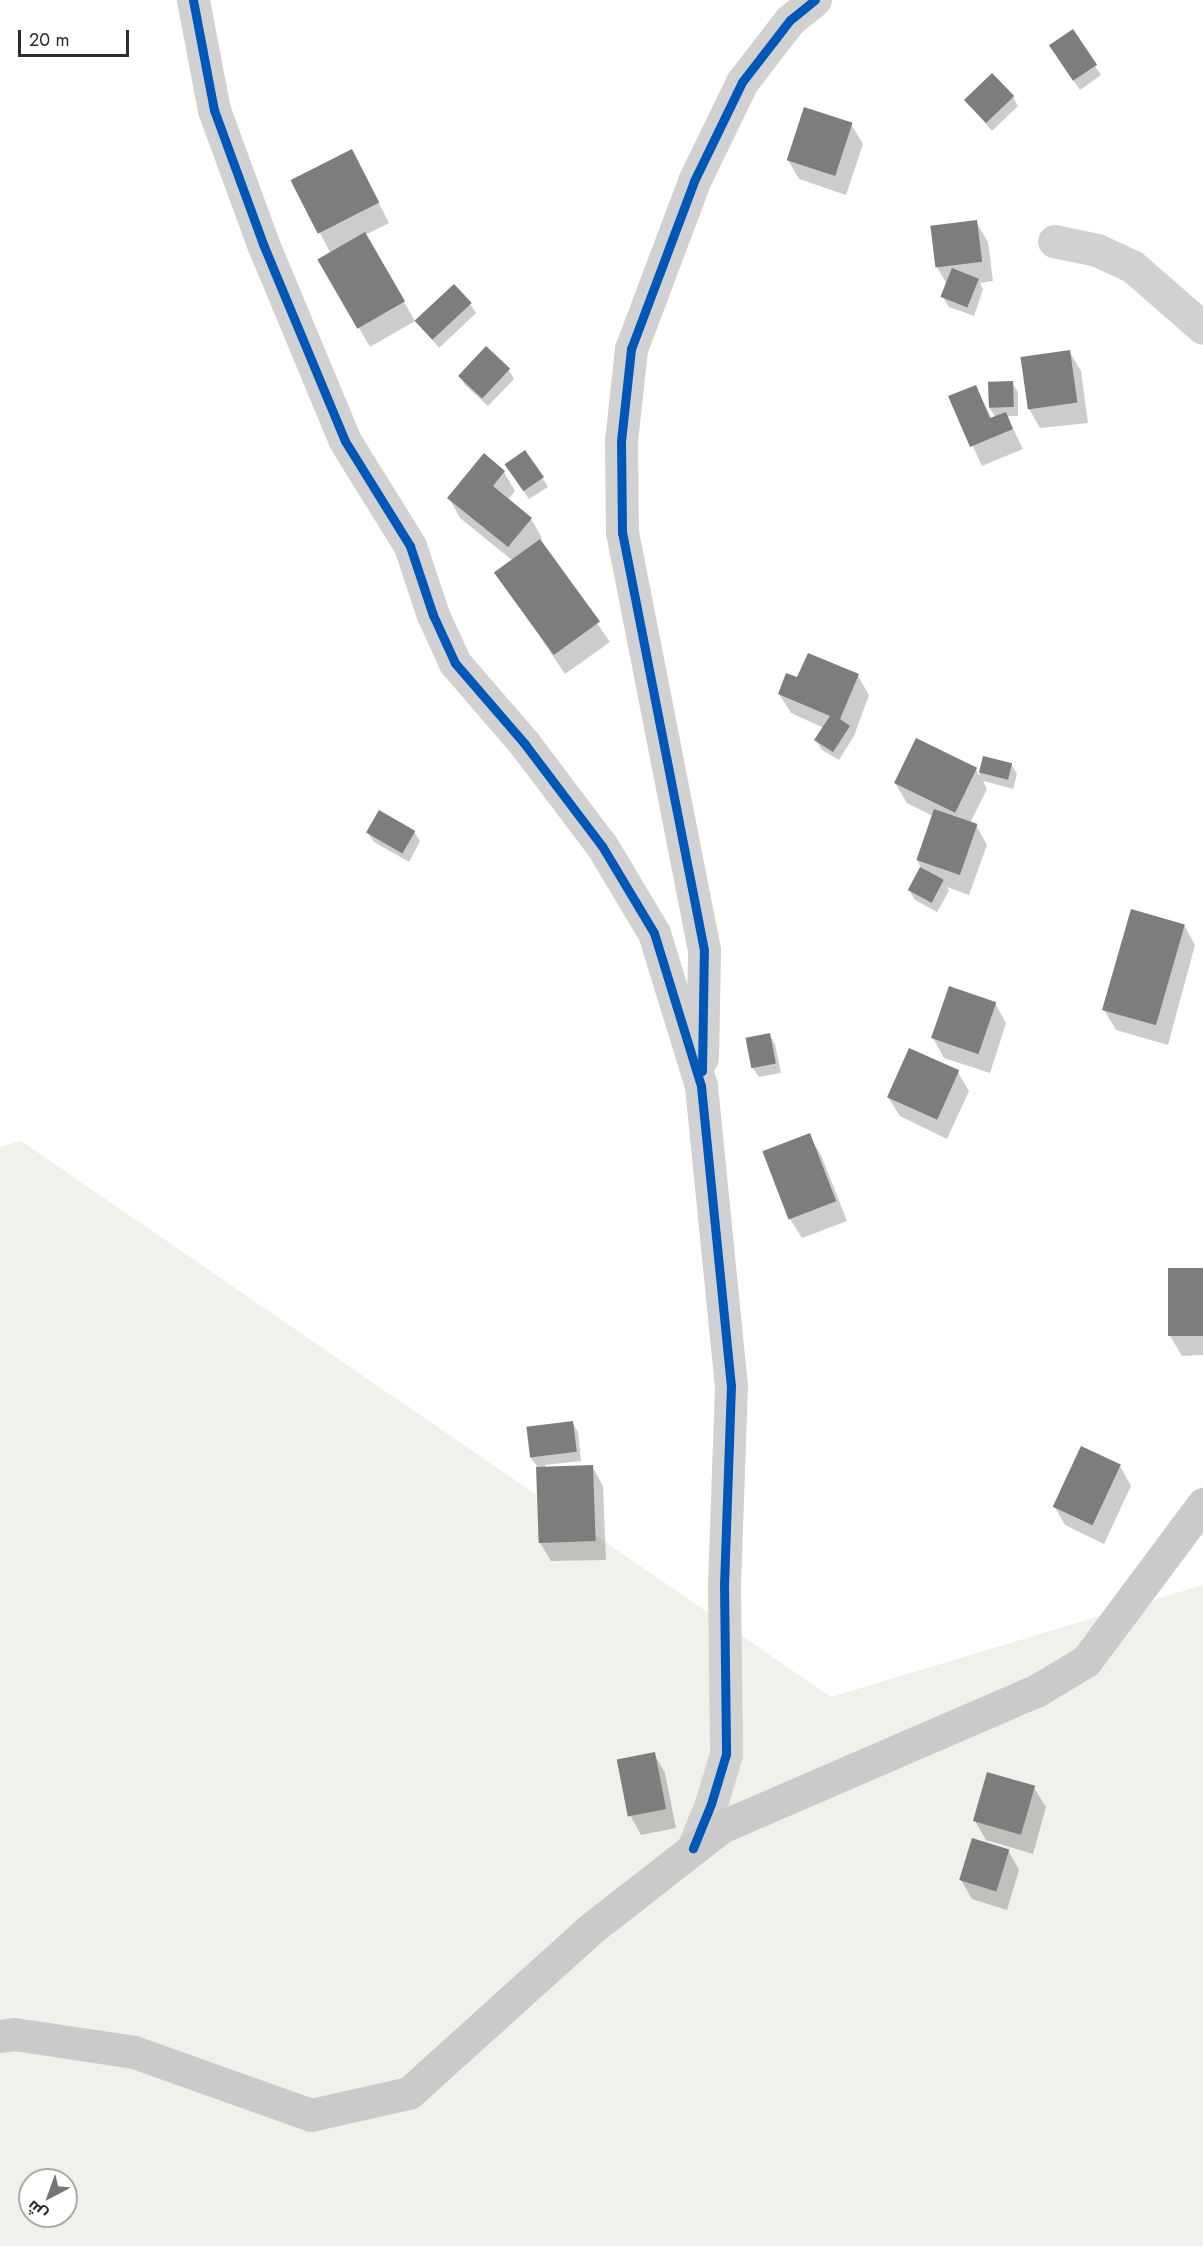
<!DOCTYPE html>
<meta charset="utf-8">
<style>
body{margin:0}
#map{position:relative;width:1203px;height:2246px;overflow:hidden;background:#fff;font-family:Jost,Cairo,sans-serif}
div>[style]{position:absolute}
.green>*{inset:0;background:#eff2eb}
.shadow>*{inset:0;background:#0003}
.building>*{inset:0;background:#7d7d7d;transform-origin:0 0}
.street>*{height:33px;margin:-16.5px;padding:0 16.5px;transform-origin:16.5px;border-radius:16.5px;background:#d1d1d1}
.secondary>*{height:33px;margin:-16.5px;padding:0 16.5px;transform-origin:16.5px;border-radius:16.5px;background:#cacaca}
.cycleway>*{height:9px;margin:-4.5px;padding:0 4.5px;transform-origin:4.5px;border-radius:4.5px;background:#0057b8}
span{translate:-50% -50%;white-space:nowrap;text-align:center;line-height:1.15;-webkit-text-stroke:6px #fff;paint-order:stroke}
.north{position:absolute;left:18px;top:2168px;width:60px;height:60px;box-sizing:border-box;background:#fff;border:2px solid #ababab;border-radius:50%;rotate:221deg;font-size:16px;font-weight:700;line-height:24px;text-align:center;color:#2c2c2c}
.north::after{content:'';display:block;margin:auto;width:21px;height:27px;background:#767676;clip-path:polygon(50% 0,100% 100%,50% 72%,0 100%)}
.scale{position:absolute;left:18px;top:30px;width:111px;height:27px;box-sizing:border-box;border:3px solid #2c2c2c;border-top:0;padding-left:8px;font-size:18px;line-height:21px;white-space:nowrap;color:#2c2c2c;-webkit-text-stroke:4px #fff;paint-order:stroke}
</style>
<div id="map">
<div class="green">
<i style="clip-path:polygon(evenodd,21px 1141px,831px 1697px,1203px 1585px,1203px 2246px,0 2246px,0 1147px,21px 1141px,30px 2180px,66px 2180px,66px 2216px,30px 2216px,30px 2180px)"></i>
</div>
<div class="shadow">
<i style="clip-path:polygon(1072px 31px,1101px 75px,1080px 90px,1056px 55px)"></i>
<i style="clip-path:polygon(1013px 97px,1018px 106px,992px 131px,965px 100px)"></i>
<i style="clip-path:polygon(851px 124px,863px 144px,846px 195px,799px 179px,788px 160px)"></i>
<i style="clip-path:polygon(352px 151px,389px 223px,365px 235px,415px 321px,370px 347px,320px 261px,331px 254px,292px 179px)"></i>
<i style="clip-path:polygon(976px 222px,988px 242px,993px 281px,980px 283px,983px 289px,974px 316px,949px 307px,943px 297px,948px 286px,937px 267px)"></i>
<i style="clip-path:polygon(470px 304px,476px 313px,439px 348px,417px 321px)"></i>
<i style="clip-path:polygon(1069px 351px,1081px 371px,1088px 423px,1040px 428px,1029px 409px)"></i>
<i style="clip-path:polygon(508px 369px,514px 379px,488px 406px,465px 385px,459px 375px)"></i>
<i style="clip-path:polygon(1012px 383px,1018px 392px,1018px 416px,1007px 416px,1023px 449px,982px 466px,950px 397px,975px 386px,992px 419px,996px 418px,989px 407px)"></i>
<i style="clip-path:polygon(504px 472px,515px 491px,508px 500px,531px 519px,542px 538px,540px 541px,610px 642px,565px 674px,496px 572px,512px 560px,460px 518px,449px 498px)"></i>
<i style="clip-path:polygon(512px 474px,542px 477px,548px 487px,529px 499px)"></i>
<i style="clip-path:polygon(858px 676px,869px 695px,854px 736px,839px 760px,822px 750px,816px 740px,824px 728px,791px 713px,779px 694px,798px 679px)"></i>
<i style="clip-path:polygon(984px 757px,1011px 764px,1017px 774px,1013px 789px,983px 781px,987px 789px,970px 823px,976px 825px,987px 845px,969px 895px,947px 887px,949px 891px,937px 912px,915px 900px,909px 890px,921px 868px,917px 860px,933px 816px,907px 803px,895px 783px,976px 769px,979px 776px)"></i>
<i style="clip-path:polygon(414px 832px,420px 841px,409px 862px,374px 842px,368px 833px)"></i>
<i style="clip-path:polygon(1184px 925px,1195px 945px,1168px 1045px,1116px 1030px,1104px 1010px)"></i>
<i style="clip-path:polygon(995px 1003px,1006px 1023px,990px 1073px,944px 1058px,933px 1038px)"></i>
<i style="clip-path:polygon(769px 1034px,775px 1044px,781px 1073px,759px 1077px,753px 1068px)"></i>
<i style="clip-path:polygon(957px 1071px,969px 1091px,947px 1139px,900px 1116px,888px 1097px)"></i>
<i style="clip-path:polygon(809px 1135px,821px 1155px,847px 1221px,802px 1238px,790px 1219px,764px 1152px)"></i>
<i style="clip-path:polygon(1203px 1269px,1203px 1355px,1182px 1356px,1170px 1336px)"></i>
<i style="clip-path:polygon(572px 1422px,578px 1432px,581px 1461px,545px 1465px,546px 1467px,592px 1466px,603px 1486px,606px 1560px,551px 1561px,539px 1541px,537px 1466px,530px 1457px)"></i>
<i style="clip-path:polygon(1120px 1466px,1131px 1486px,1104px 1544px,1065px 1525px,1054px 1506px)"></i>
<i style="clip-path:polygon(654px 1754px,665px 1773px,676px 1828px,641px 1835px,630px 1815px)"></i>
<i style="clip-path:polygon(1034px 1788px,1046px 1807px,1033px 1854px,986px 1840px,975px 1821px)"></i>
<i style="clip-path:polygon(1008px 1850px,1019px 1870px,1007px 1910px,972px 1899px,961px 1880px)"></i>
</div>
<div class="building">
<i style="left:1073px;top:29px;width:43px;height:29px;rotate:56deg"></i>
<i style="left:992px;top:73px;width:32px;height:39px;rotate:46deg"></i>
<i style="left:804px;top:107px;width:51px;height:56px;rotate:18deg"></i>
<i style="left:352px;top:149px;width:60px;height:69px;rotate:63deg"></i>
<i style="left:977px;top:220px;width:42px;height:47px;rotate:83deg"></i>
<i style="left:365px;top:232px;width:80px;height:55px;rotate:60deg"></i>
<i style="left:952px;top:268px;width:29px;height:31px;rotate:22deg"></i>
<i style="left:454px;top:284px;width:26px;height:54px;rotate:47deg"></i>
<i style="left:486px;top:346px;width:33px;height:41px;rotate:43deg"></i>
<i style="left:1070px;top:350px;width:53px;height:50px;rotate:82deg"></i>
<i style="left:1013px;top:381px;width:26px;height:25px;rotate:88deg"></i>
<i style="clip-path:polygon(976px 385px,990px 418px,1006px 412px,1013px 429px,970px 447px,948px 396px)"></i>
<i style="left:525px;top:450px;width:33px;height:25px;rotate:55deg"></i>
<i style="clip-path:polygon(484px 453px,505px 471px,493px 486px,532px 518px,508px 547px,447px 498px)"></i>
<i style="left:540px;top:539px;width:102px;height:57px;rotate:54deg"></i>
<i style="clip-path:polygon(808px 653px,859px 674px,840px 719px,850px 726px,833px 752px,814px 740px,830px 716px,778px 694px,786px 673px,797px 677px)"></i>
<i style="left:916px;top:738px;width:68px;height:50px;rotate:26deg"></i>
<i style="left:983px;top:756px;width:30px;height:17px;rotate:14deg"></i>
<i style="left:934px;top:809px;width:46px;height:54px;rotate:19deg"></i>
<i style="left:379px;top:810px;width:42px;height:26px;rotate:30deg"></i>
<i style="left:920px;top:867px;width:27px;height:26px;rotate:28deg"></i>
<i style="left:1131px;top:909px;width:56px;height:105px;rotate:16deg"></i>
<i style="left:949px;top:986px;width:50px;height:55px;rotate:19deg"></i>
<i style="left:770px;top:1033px;width:31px;height:25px;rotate:79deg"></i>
<i style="left:909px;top:1048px;width:55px;height:54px;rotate:24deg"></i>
<i style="left:810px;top:1133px;width:73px;height:51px;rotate:69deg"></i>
<i style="left:1168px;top:1268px;width:35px;height:68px"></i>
<i style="left:573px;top:1421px;width:31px;height:47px;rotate:83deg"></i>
<i style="left:1081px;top:1446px;width:44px;height:67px;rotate:25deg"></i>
<i style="left:593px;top:1465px;width:76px;height:57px;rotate:88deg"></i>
<i style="left:655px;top:1752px;width:58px;height:39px;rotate:79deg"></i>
<i style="left:987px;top:1772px;width:50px;height:51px;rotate:16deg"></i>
<i style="left:972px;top:1838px;width:39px;height:44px;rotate:17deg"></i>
</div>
<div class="street">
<i style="left:193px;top:0;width:112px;rotate:79.2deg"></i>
<i style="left:214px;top:110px;width:143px;rotate:69.9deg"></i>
<i style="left:263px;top:244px;width:213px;rotate:67.4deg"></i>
<i style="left:345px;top:441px;width:123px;rotate:58.2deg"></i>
<i style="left:410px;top:546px;width:73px;rotate:71.6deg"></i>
<i style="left:433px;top:615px;width:53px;rotate:65.4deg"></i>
<i style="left:455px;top:663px;width:106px;rotate:49.2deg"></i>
<i style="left:524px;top:743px;width:129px;rotate:52.9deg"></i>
<i style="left:602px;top:846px;width:101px;rotate:59.1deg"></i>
<i style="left:654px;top:933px;width:160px;rotate:72.9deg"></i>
<i style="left:701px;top:1086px;width:301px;rotate:84.3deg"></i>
<i style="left:731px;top:1385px;width:198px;rotate:92deg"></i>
<i style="left:724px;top:1583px;width:171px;rotate:89.3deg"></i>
<i style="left:726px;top:1754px;width:52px;rotate:106.7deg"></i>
<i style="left:711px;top:1804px;width:48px;rotate:112.2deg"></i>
<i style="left:1054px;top:241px;width:44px;rotate:11.8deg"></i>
<i style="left:1097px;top:250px;width:38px;rotate:25deg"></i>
<i style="left:1132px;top:266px;width:94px;rotate:41.1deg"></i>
<i style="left:702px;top:1058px;width:108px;rotate:-88.9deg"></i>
<i style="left:704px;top:950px;width:425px;rotate:-101.1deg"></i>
<i style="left:622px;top:533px;width:92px;rotate:-90.6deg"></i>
<i style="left:621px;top:441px;width:93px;rotate:-83.8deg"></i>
<i style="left:631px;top:349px;width:179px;rotate:-69.4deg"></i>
<i style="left:694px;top:181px;width:110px;rotate:-64.1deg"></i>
<i style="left:742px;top:82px;width:78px;rotate:-52.3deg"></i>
<i style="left:790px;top:20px;width:32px;rotate:-39deg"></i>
</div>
<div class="secondary">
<i style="left:0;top:2036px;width:14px;rotate:-8deg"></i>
<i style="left:14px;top:2034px;width:121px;rotate:8.5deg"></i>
<i style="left:134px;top:2052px;width:188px;rotate:19.6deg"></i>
<i style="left:311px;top:2115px;width:100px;rotate:-12.7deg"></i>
<i style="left:409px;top:2093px;width:241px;rotate:-42.1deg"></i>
<i style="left:588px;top:1931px;width:169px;rotate:-38deg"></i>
<i style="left:721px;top:1827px;width:343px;rotate:-23.4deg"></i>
<i style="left:1036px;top:1691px;width:58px;rotate:-31deg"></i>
<i style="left:1086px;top:1661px;width:196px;rotate:-53.3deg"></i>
</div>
<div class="cycleway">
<i style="left:193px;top:0;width:112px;rotate:79.2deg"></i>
<i style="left:214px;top:110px;width:143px;rotate:69.9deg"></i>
<i style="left:263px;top:244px;width:213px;rotate:67.4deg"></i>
<i style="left:345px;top:441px;width:123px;rotate:58.2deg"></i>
<i style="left:410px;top:546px;width:73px;rotate:71.6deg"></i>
<i style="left:433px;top:615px;width:53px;rotate:65.4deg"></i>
<i style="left:455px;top:663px;width:106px;rotate:49.2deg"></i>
<i style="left:524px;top:743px;width:129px;rotate:52.9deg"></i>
<i style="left:602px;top:846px;width:101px;rotate:59.1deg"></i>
<i style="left:654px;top:933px;width:160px;rotate:72.9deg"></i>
<i style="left:701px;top:1086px;width:301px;rotate:84.3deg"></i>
<i style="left:731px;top:1385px;width:198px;rotate:92deg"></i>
<i style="left:724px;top:1583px;width:171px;rotate:89.3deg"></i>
<i style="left:726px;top:1754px;width:52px;rotate:106.7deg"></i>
<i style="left:711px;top:1804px;width:48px;rotate:112.2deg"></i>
<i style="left:702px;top:1071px;width:121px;rotate:-89.1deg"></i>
<i style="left:704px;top:950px;width:425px;rotate:-101.1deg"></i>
<i style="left:622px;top:533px;width:92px;rotate:-90.6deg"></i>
<i style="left:621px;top:441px;width:93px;rotate:-83.8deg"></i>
<i style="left:631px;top:349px;width:179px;rotate:-69.4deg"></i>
<i style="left:694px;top:181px;width:110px;rotate:-64.1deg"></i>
<i style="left:742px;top:82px;width:78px;rotate:-52.3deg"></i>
<i style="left:790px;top:20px;width:32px;rotate:-39deg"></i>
</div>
<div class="north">ش</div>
<div class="scale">20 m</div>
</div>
